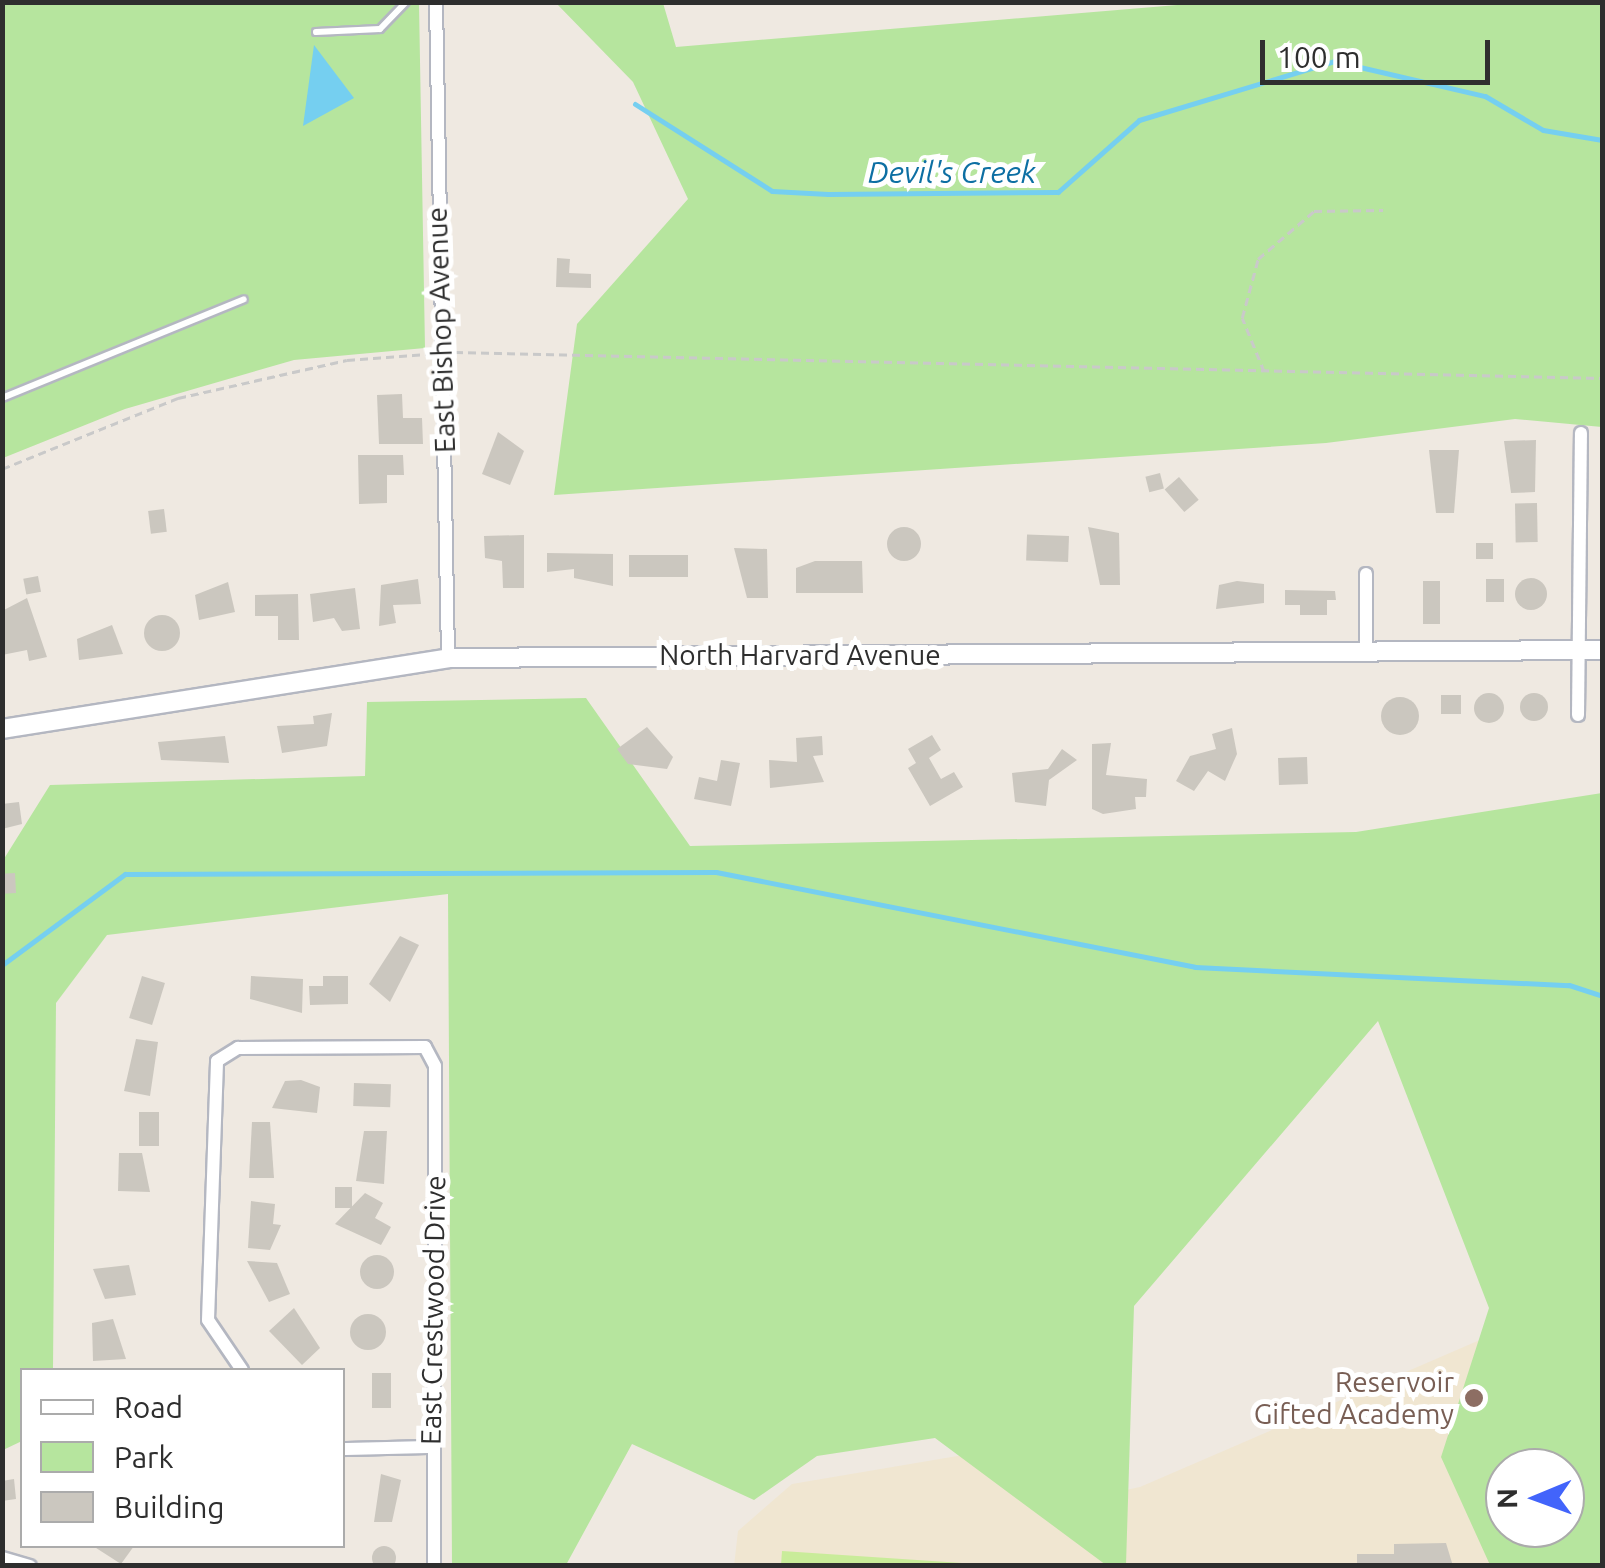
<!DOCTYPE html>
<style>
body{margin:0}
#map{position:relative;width:1605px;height:1568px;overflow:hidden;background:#efe9e1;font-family:Ubuntu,sans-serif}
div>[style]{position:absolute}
.education>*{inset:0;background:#f0e6d1}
.green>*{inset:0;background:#b6e59e}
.pitch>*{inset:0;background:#c9ec9a}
.water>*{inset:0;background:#75cff0}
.stream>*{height:5px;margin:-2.5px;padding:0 2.5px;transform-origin:2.5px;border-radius:2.5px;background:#75cff0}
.building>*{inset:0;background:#cbc7bf;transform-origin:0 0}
.round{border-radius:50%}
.path>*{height:2.5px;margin-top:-1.25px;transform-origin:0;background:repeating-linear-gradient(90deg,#c9c9c9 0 8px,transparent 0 13px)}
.roads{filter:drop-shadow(2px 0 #b4b7c1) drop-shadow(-2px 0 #b4b7c1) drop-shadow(0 2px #b4b7c1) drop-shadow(0 -2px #b4b7c1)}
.lane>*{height:6px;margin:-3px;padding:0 3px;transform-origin:3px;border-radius:3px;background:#fff}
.street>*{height:12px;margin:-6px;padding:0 6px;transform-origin:6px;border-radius:6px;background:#fff}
.secondary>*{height:18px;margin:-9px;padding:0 9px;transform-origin:9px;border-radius:9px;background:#fff}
.dots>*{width:28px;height:28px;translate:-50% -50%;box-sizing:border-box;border:5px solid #fff;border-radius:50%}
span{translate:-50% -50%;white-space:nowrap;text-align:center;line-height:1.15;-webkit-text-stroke:10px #fff;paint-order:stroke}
.street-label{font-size:28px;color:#2e2e2e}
.education-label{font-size:28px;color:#785e54}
.right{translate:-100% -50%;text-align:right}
.water-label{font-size:30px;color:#0d6fa3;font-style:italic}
.frame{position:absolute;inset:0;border:5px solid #2e2e2e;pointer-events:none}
.legend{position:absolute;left:20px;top:1368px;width:325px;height:180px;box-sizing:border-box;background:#fff;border:2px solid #ababab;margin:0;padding:12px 18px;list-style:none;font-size:30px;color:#2e2e2e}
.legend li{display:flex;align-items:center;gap:20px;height:50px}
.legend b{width:50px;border:2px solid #ababab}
.north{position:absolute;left:1485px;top:1448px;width:100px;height:100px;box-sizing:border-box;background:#fff;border:2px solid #ababab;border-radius:50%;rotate:269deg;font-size:28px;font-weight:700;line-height:40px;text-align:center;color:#2e2e2e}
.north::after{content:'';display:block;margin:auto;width:35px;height:45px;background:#4264fb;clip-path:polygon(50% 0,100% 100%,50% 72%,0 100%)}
.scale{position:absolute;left:1260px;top:40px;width:230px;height:45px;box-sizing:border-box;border:5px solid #2e2e2e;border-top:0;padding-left:12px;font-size:30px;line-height:35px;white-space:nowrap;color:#2e2e2e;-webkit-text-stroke:8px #fff;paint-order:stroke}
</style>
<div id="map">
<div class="education">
<i style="clip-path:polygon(evenodd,1577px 1298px,1602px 1565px,734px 1566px,738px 1531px,792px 1484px,987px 1451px,1055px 1505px,1140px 1487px,1577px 1298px,1505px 1468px,1565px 1468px,1565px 1528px,1505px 1528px,1505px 1468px)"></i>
</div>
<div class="green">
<i style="clip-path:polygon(3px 3px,419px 3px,425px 348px,294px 360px,125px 409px,3px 458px)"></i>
<i style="clip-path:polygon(556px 3px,663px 3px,676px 47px,1201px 3px,1602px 3px,1602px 427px,1515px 419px,1326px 443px,554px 495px,577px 324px,688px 199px,633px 82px)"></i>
<i style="clip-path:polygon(evenodd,586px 698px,690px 846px,1356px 832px,1602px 793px,1602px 1565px,1490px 1565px,1441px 1457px,1489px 1308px,1378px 1021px,1134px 1306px,1126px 1565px,1106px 1565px,935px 1438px,817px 1456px,754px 1500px,632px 1444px,566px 1565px,452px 1565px,448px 894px,107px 935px,56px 1003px,53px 1370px,22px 1370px,22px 1441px,3px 1450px,2px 862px,50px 785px,365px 776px,367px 702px,586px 698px,1505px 1468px,1565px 1468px,1565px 1528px,1505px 1528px,1505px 1468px)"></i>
</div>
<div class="pitch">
<i style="clip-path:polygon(782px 1551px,992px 1565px,781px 1565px)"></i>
</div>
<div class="water">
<i style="clip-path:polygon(314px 45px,354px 98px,303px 126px)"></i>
</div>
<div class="stream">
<i style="left:635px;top:104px;width:162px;rotate:32.4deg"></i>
<i style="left:772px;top:191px;width:56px;rotate:3.1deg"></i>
<i style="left:828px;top:194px;width:230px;rotate:-0.5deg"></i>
<i style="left:1058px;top:192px;width:108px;rotate:-41.6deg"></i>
<i style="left:1139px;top:120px;width:204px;rotate:-16.8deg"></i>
<i style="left:1334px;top:61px;width:155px;rotate:13.1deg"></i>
<i style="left:1485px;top:96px;width:67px;rotate:30.4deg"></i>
<i style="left:1543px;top:130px;width:60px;rotate:9.6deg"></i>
<i style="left:2px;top:965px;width:153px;rotate:-36.5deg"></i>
<i style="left:125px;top:874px;width:591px;rotate:-0.19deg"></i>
<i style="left:716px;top:872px;width:488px;rotate:11.2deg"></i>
<i style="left:1195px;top:967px;width:374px;rotate:2.8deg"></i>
<i style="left:1569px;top:985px;width:35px;rotate:18deg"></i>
</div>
<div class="building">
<i style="clip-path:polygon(557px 258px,570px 259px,569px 273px,591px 274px,591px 288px,556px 287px)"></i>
<i style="clip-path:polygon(402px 394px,403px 418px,422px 418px,423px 444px,379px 444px,377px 395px)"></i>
<i style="clip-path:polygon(498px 432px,524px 451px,510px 485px,482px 474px)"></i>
<i style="clip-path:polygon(1536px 440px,1535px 492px,1511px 493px,1504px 441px)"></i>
<i style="clip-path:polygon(1429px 450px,1459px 450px,1454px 513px,1436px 513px)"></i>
<i style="clip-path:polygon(358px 455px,403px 455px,404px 475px,387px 475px,387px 503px,359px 504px)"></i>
<i style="left:1160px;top:473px;width:16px;height:15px;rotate:76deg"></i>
<i style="left:1179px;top:477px;width:30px;height:19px;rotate:49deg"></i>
<i style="left:1537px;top:503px;width:39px;height:22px;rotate:89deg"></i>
<i style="left:164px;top:509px;width:23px;height:16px;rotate:83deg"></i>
<i style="clip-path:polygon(1088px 527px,1119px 533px,1120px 585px,1100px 585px)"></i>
<i class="round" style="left:887px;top:527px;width:34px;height:34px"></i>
<i style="clip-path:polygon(524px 535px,524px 588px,503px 588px,502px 561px,485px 558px,484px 536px)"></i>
<i style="left:1069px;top:536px;width:26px;height:42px;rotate:92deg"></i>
<i style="left:1476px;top:543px;width:17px;height:16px"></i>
<i style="clip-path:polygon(734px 548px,767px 549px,768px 598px,747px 598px)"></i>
<i style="clip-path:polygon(547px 553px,613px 554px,613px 586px,574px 578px,574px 569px,547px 572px)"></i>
<i style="left:688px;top:555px;width:22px;height:59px;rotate:90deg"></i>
<i style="clip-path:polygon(815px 561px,862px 561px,863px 593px,796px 593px,796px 568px)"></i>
<i style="left:38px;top:576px;width:16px;height:15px;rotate:79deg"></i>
<i class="round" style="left:1515px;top:578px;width:32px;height:32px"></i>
<i style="clip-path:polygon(418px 579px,421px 604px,393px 605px,396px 623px,379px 626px,381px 585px)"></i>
<i style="left:1486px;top:579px;width:18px;height:23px"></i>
<i style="clip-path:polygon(1237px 581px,1264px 584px,1264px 603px,1216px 609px,1219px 585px)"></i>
<i style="left:1440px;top:581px;width:43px;height:17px;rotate:90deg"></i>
<i style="clip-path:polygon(228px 582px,235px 612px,199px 620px,195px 595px)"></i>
<i style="clip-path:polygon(355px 588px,360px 629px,342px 631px,334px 618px,313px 622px,310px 594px)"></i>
<i style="clip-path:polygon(1285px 590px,1335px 591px,1336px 600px,1327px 600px,1327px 615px,1300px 615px,1300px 605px,1285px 605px)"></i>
<i style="clip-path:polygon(298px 594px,299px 640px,278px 640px,278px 616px,255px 616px,255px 595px)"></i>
<i style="clip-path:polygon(27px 598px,47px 657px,29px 661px,27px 650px,2px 655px,2px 611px)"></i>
<i class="round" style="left:144px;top:615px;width:36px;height:36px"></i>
<i style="clip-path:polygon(112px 625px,123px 654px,79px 660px,77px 639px)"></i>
<i class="round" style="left:1520px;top:693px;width:28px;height:28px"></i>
<i class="round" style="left:1474px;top:693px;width:30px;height:30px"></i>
<i style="left:1441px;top:695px;width:20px;height:19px"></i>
<i class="round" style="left:1381px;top:697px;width:38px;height:38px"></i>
<i style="clip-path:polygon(332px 713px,327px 746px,282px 753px,277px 726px,314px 724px,313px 716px)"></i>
<i style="clip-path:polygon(647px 727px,673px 757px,667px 769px,628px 764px,617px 749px)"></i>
<i style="clip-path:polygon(1232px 728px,1237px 754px,1225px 781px,1208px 771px,1194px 791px,1176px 781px,1190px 756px,1216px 749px,1212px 734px)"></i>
<i style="clip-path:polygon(932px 735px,941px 750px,929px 758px,941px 779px,954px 772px,963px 787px,930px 806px,908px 768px,916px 763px,908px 749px)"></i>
<i style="clip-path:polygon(225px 736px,229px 763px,161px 760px,158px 742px)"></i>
<i style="clip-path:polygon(822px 736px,823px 755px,813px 756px,824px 782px,770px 788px,769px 760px,797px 762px,796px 738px)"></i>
<i style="clip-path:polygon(1111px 743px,1106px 775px,1147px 779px,1146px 797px,1135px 797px,1136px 809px,1103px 814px,1092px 809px,1092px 744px)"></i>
<i style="clip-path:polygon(1062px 749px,1077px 760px,1049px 780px,1046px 806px,1015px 802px,1012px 773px,1048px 769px)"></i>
<i style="left:1307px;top:757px;width:27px;height:29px;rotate:88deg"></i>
<i style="clip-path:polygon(721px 760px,740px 763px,731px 806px,694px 799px,699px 777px,717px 781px)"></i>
<i style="clip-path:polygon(19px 802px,22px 824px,2px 829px,2px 804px)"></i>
<i style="left:15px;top:873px;width:20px;height:13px;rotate:87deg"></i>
<i style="clip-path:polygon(400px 936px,419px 945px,390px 1002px,369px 984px)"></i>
<i style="left:142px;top:976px;width:24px;height:44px;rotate:17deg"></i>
<i style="clip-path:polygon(251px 976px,303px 979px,302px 1013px,250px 999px)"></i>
<i style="clip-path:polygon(323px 976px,348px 976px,348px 1004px,310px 1005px,309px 986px,323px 986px)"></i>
<i style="clip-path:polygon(136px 1039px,158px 1042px,150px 1096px,124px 1091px)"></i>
<i style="clip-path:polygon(301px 1080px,320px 1087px,317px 1113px,272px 1108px,285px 1081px)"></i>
<i style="left:354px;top:1083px;width:37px;height:23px;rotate:2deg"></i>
<i style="left:139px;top:1112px;width:20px;height:34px"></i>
<i style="clip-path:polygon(252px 1122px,270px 1122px,274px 1178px,249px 1178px)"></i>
<i style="clip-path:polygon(364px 1131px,387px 1131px,384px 1184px,356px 1181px)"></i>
<i style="clip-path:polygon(119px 1153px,142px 1153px,150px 1192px,118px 1191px)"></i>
<i style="left:335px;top:1187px;width:17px;height:21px"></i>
<i style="clip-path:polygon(365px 1193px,383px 1203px,375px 1218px,391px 1227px,381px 1245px,335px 1224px)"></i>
<i style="clip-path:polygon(251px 1201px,275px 1204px,273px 1224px,281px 1225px,270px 1250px,248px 1248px)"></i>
<i class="round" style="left:360px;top:1255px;width:34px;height:34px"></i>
<i style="clip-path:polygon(247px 1261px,277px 1263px,290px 1294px,269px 1302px)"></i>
<i style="clip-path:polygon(129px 1265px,136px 1295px,105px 1299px,93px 1269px)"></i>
<i style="clip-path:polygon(294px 1308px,320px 1348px,302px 1365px,269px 1331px)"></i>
<i class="round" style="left:350px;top:1314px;width:36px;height:36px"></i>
<i style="clip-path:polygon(113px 1319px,126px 1359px,93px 1361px,92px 1323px)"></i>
<i style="left:372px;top:1373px;width:19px;height:35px"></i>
<i style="clip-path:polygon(381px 1474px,401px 1480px,392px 1522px,374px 1522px)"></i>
<i style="clip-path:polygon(14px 1479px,16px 1499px,2px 1501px,2px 1481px)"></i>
<i style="clip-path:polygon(1446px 1543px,1453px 1566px,1357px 1566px,1357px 1554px,1394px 1554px,1394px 1544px)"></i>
<i style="clip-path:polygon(93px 1546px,134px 1546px,121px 1564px)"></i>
<i class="round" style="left:372px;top:1546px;width:24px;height:24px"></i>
</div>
<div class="path">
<i style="left:455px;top:352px;width:1147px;rotate:1.3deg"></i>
<i style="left:1264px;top:372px;width:58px;rotate:-112.2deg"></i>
<i style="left:1242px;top:318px;width:61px;rotate:-74.8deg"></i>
<i style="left:1258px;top:259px;width:74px;rotate:-40.6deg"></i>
<i style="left:1314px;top:211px;width:69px;rotate:-0.8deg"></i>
<i style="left:2px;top:469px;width:190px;rotate:-22deg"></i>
<i style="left:178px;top:398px;width:173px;rotate:-12.7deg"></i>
<i style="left:347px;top:360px;width:80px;rotate:-4.3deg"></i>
</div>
<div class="roads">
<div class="lane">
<i style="left:316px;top:32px;width:64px;rotate:-2.7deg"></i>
<i style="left:380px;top:29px;width:37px;rotate:-46deg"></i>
<i style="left:2px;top:398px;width:261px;rotate:-22.2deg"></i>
</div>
<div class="street">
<i style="left:436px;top:2px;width:656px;rotate:88.95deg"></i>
<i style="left:1366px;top:651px;width:77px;rotate:-90deg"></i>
<i style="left:1578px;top:715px;width:282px;rotate:-89.4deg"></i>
<i style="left:242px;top:1370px;width:60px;rotate:-124.2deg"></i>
<i style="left:208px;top:1320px;width:259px;rotate:-88deg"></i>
<i style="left:217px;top:1061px;width:25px;rotate:-32deg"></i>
<i style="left:238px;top:1048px;width:187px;rotate:-0.3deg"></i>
<i style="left:425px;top:1047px;width:21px;rotate:62deg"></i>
<i style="left:435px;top:1066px;width:500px;rotate:90.11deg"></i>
<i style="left:342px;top:1449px;width:90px;rotate:-1.3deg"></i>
<i style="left:2px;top:1558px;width:29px;rotate:16deg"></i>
</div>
<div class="secondary">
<i style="left:2px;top:729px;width:452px;rotate:-9deg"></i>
<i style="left:448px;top:658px;width:1154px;rotate:-0.4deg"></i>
</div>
</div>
<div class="dots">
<i style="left:1474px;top:1398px;background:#8d6e63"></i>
</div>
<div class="street-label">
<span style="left:441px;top:330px;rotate:-92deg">East Bishop Avenue</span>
<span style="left:800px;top:655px">North Harvard Avenue</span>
<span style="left:433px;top:1310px;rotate:-89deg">East Crestwood Drive</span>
</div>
<div class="education-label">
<span class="right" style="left:1454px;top:1398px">Reservoir<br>Gifted Academy</span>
</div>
<div class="water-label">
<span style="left:952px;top:172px">Devil's Creek</span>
</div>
<div class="frame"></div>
<ul class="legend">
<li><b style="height:12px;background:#fff"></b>Road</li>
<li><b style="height:28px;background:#b6e59e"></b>Park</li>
<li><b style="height:28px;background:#cbc7bf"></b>Building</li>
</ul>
<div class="north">N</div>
<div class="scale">100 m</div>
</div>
